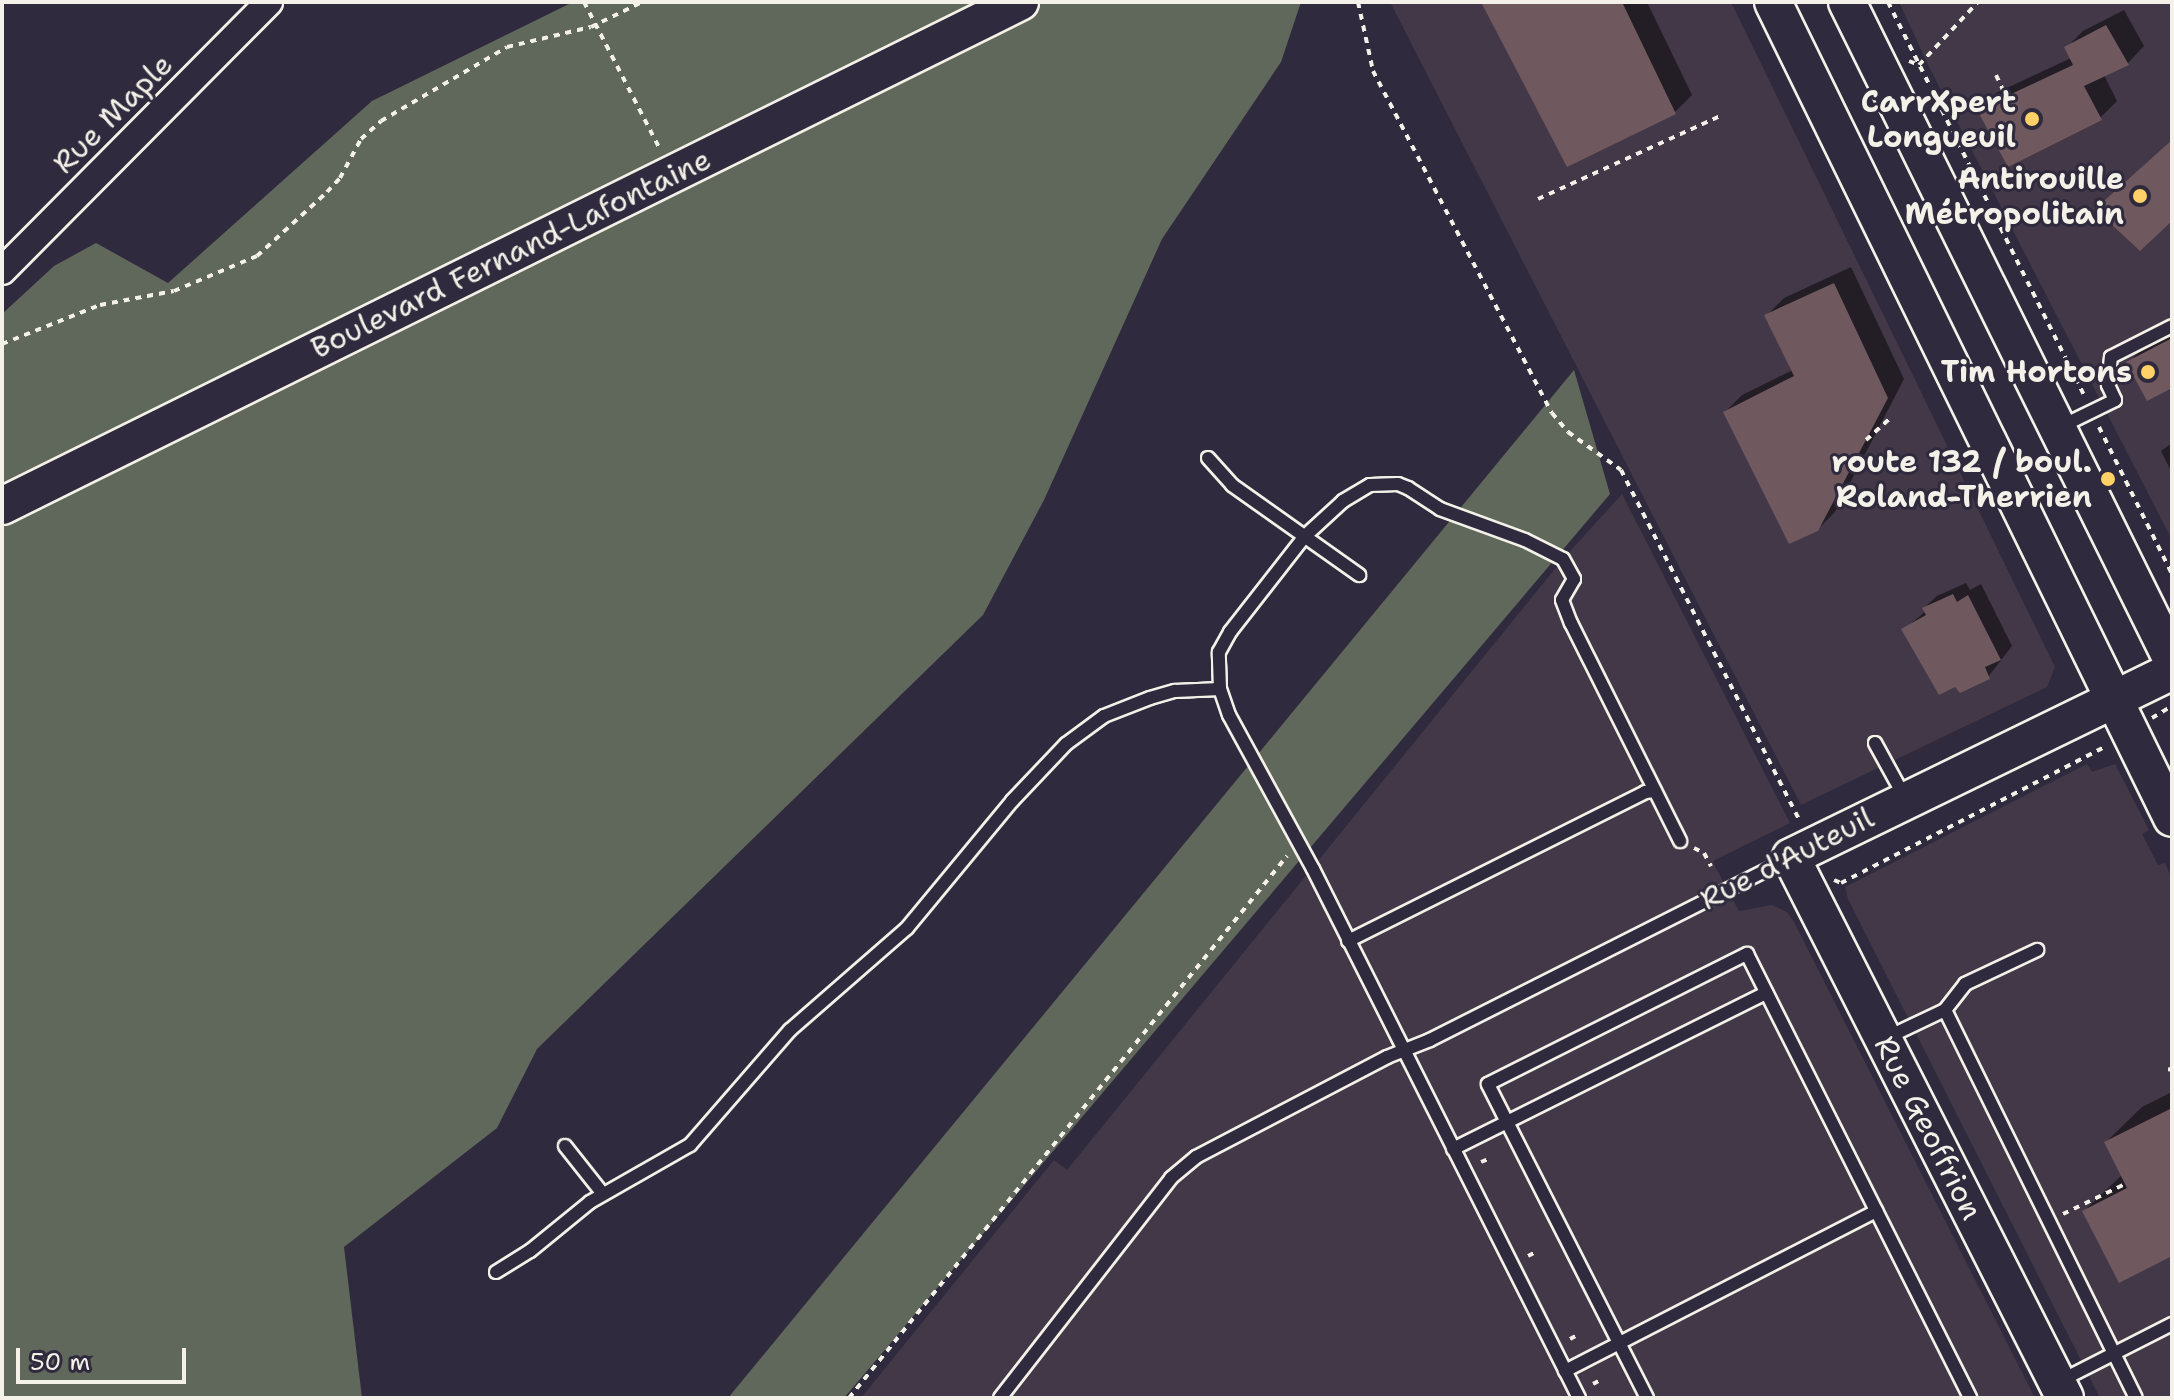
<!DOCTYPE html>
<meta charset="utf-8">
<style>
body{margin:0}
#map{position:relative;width:2174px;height:1400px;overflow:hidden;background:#2f2a3d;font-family:"Shantell Sans",sans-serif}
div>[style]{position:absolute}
.built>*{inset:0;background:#423847}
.green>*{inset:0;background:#60685b}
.shadow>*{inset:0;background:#0007}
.building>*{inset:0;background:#6f595e}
.path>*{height:4px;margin-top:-2px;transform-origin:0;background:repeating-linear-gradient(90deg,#f4f1e8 0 6px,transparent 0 12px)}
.roads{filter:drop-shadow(2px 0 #f4f1e8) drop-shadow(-2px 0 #f4f1e8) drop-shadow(0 2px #f4f1e8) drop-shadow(0 -2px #f4f1e8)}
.lane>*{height:12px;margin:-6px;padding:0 6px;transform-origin:6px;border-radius:6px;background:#2f2a3d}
.street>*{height:26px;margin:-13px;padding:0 13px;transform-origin:13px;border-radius:13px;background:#2f2a3d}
.secondary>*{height:36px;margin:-18px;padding:0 18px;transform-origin:18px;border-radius:18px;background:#2f2a3d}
.dots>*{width:22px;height:22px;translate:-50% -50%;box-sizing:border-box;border:4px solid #2f2a3d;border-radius:50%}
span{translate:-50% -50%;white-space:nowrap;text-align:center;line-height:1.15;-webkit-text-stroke:6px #2f2a3d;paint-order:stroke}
.poi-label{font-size:30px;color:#f4f1e8;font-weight:700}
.right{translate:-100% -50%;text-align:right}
.street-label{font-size:30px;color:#f4f1e8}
.frame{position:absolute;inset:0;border:4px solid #f4f1e8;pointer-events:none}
.scale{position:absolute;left:16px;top:1348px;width:170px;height:36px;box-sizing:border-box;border:4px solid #f4f1e8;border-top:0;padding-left:10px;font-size:24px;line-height:28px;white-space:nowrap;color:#f4f1e8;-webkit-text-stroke:6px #2f2a3d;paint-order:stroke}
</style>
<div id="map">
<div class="built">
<i style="clip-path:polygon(1390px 2px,1731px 2px,2055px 667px,2047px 687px,1801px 805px)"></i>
<i style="clip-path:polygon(1899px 2px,2172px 2px,2172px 540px,1929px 67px)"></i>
<i style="clip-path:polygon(1622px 494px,1790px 823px,1713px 861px,1714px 864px,1739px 911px,1772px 905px,1787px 912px,1794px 922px,2035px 1398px,861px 1398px,1054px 1160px,1067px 1170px,1563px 559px)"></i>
<i style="clip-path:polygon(2087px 764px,2092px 772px,2115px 764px,2149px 830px,2142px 834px,2158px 865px,2165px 863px,2172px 878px,2172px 1398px,2100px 1398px,1848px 899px,1845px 887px)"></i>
</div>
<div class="green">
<i style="clip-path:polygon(573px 2px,1301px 2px,1281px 62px,1162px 239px,1044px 500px,983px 615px,537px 1049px,497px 1128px,344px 1247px,362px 1398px,2px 1398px,2px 314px,54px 266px,96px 243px,168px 283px,372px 101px)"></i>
<i style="clip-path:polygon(1574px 370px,1610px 494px,844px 1398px,728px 1398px)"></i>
</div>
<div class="shadow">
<i style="clip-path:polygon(1484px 2px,1647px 2px,1692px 95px,1675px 112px)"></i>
<i style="clip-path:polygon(2124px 10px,2144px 46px,2128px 63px,2104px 75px,2117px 101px,2100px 118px,1979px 110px,1996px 93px,2071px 58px,2066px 48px,2083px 31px)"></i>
<i style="clip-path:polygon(1851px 267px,1904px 379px,1835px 512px,1817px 530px,1725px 412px,1742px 395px,1793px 370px,1767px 315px,1784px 298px)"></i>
<i style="clip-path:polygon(2172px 333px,2172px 385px,2129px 362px,2141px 350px)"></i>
<i style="clip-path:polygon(2172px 443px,2172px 473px,2161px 451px)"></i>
<i style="clip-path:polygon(1966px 583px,1970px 590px,1981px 584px,2012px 646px,1988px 677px,1903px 630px,1926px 611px,1924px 608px,1937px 596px)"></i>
<i style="clip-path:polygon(2172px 1092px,2172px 1254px,2084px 1211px,2123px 1174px,2106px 1142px,2142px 1107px)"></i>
</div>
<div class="building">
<i style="clip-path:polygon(1481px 2px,1622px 2px,1676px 114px,1567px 167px)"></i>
<i style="clip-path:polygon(2106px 25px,2129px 65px,2084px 86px,2102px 120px,2008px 167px,1977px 110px,2073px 65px,2064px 47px)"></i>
<i style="clip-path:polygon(2172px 140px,2172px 221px,2140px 251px,2095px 209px)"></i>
<i style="clip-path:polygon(1834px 283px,1888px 398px,1818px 531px,1789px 544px,1723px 412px,1794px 376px,1764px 315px)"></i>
<i style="clip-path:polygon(2172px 338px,2172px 388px,2147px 401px,2126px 362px)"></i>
<i style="clip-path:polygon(1953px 594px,1957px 602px,1968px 595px,2001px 660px,1985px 667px,1990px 679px,1960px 693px,1955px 687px,1939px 695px,1901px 629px,1926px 615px,1922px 608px)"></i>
<i style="clip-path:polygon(2172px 1108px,2172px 1256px,2119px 1283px,2082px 1211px,2127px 1188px,2104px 1142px)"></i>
</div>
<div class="path">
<i style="left:584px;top:2px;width:165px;rotate:62.7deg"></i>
<i style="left:1358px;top:2px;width:71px;rotate:77.7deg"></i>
<i style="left:1373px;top:71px;width:386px;rotate:62.4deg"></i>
<i style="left:1552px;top:413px;width:25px;rotate:50deg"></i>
<i style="left:1568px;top:432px;width:65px;rotate:35.6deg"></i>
<i style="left:1621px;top:470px;width:395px;rotate:63deg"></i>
<i style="left:1888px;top:2px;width:441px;rotate:63.5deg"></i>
<i style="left:1909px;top:61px;width:11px;rotate:22deg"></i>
<i style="left:1919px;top:65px;width:86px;rotate:-46.9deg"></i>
<i style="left:1996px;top:75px;width:23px;rotate:65deg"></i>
<i style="left:1538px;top:199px;width:202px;rotate:-24.5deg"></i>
<i style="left:2px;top:344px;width:105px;rotate:-21.7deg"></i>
<i style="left:100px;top:305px;width:75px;rotate:-10.7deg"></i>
<i style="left:174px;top:291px;width:90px;rotate:-22.9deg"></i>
<i style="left:257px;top:256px;width:95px;rotate:-42.4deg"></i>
<i style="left:327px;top:192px;width:19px;rotate:-47deg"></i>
<i style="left:340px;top:178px;width:44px;rotate:-61.7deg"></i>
<i style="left:361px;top:139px;width:27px;rotate:-42deg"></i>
<i style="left:381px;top:121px;width:146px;rotate:-30.4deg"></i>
<i style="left:507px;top:47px;width:86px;rotate:-13.4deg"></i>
<i style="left:591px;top:27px;width:57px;rotate:-26.1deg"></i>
<i style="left:2099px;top:427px;width:164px;rotate:63.6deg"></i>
<i style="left:1866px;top:440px;width:31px;rotate:-42deg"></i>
<i style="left:2152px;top:718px;width:23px;rotate:-31deg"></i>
<i style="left:1694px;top:848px;width:11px;rotate:27deg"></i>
<i style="left:1704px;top:853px;width:15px;rotate:62deg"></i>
<i style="left:1834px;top:880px;width:8px;rotate:23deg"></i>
<i style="left:1841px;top:883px;width:299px;rotate:-27.3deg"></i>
<i style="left:2168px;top:1069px;width:4px;rotate:14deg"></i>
<i style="left:1481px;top:1162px;width:11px;rotate:-22deg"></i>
<i style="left:2063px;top:1214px;width:69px;rotate:-25.8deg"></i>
<i style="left:1528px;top:1256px;width:11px;rotate:-27deg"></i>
<i style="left:1570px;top:1339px;width:10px;rotate:-29deg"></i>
<i style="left:1593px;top:1384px;width:10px;rotate:-29deg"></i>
<i style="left:849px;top:1398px;width:697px;rotate:-51.06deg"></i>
</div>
<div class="roads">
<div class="lane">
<i style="left:2062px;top:426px;width:59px;rotate:-26.1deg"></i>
<i style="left:2115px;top:400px;width:17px;rotate:-115deg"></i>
<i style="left:2108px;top:385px;width:28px;rotate:-84deg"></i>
<i style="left:2111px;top:357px;width:68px;rotate:-26.9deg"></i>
<i style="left:1208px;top:458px;width:36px;rotate:48deg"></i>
<i style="left:1232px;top:485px;width:156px;rotate:35.3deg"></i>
<i style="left:1875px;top:743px;width:60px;rotate:61.3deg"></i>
<i style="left:1348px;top:941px;width:332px;rotate:-26.6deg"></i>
<i style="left:1645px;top:792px;width:10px;rotate:-6deg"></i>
<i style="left:1945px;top:1010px;width:33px;rotate:-52deg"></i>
<i style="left:1965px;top:984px;width:80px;rotate:-25.3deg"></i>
<i style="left:1886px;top:1038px;width:65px;rotate:-25.4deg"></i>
<i style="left:1945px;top:1010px;width:432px;rotate:63.8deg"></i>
<i style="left:565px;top:1146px;width:61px;rotate:51.6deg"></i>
<i style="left:1453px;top:1149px;width:350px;rotate:-26.5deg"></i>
<i style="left:496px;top:1272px;width:40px;rotate:-32deg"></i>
<i style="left:530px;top:1251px;width:77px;rotate:-39.2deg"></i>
<i style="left:590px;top:1202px;width:115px;rotate:-29.7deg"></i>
<i style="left:690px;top:1145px;width:152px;rotate:-49deg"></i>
<i style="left:790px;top:1030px;width:155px;rotate:-41.1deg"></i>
<i style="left:907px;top:928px;width:165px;rotate:-50.4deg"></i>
<i style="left:1012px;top:801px;width:79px;rotate:-46.5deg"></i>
<i style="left:1066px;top:744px;width:47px;rotate:-36.4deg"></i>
<i style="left:1104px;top:716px;width:49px;rotate:-21.4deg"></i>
<i style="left:1150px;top:698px;width:26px;rotate:-16deg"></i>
<i style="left:1175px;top:691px;width:45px;rotate:-2.5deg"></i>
<i style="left:1565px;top:1371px;width:350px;rotate:-27.2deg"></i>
<i style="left:2060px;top:1381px;width:126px;rotate:-27deg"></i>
<i style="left:1000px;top:1398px;width:279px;rotate:-52.1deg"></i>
<i style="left:1171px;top:1178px;width:33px;rotate:-40deg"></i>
<i style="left:1196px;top:1157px;width:216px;rotate:-27.6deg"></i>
<i style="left:1387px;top:1057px;width:46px;rotate:-21.6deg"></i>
<i style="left:1430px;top:1040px;width:403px;rotate:-26.8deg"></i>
<i style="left:1579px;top:1398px;width:592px;rotate:-116.69deg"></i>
<i style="left:1313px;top:869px;width:175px;rotate:-118.6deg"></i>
<i style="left:1229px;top:715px;width:28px;rotate:-109deg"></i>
<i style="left:1220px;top:689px;width:37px;rotate:-92deg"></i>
<i style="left:1219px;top:652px;width:23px;rotate:-61deg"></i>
<i style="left:1230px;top:632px;width:122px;rotate:-52deg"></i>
<i style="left:1305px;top:536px;width:52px;rotate:-42.6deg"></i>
<i style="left:1343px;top:501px;width:31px;rotate:-31deg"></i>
<i style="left:1370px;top:485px;width:28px;rotate:-2deg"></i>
<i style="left:1398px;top:484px;width:11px;rotate:22deg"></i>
<i style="left:1408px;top:488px;width:38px;rotate:33deg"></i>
<i style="left:1440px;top:509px;width:90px;rotate:20deg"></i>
<i style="left:1525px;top:540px;width:42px;rotate:26.6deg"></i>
<i style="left:1563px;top:559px;width:23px;rotate:61deg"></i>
<i style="left:1574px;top:579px;width:24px;rotate:120deg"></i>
<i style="left:1562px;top:600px;width:25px;rotate:69deg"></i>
<i style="left:1571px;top:623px;width:244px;rotate:63.4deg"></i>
<i style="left:1647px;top:1398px;width:352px;rotate:-116.9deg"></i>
<i style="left:1488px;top:1084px;width:290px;rotate:-26.7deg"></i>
<i style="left:1747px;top:954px;width:497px;rotate:63.3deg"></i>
</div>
<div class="street">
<i style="left:2px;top:271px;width:379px;rotate:-45.2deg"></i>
</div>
<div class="secondary">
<i style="left:1773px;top:2px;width:908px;rotate:63.94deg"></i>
<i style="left:1847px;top:2px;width:734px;rotate:63.71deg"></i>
<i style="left:2px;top:506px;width:1136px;rotate:-26.34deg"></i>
<i style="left:2065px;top:1398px;width:606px;rotate:-116.86deg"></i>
<i style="left:1791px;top:857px;width:424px;rotate:-26deg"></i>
</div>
</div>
<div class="dots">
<i style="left:2032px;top:119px;background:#ffd166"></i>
<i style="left:2140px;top:196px;background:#ffd166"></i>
<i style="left:2148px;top:372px;background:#ffd166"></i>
<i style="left:2108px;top:479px;background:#ffd166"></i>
</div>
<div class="poi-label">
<span class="right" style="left:2016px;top:119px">CarrXpert<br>Longueuil</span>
<span class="right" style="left:2124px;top:196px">Antirouille<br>Métropolitain</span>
<span class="right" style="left:2132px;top:372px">Tim Hortons</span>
<span class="right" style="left:2092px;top:479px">route 132 / boul.<br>Roland-Therrien</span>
</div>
<div class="street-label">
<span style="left:113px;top:114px;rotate:-45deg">Rue Maple</span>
<span style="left:511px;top:254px;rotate:-26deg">Boulevard Fernand-Lafontaine</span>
<span style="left:1787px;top:859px;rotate:-27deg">Rue d'Auteuil</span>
<span style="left:1928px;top:1128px;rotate:63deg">Rue Geoffrion</span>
</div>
<div class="frame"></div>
<div class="scale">50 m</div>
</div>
